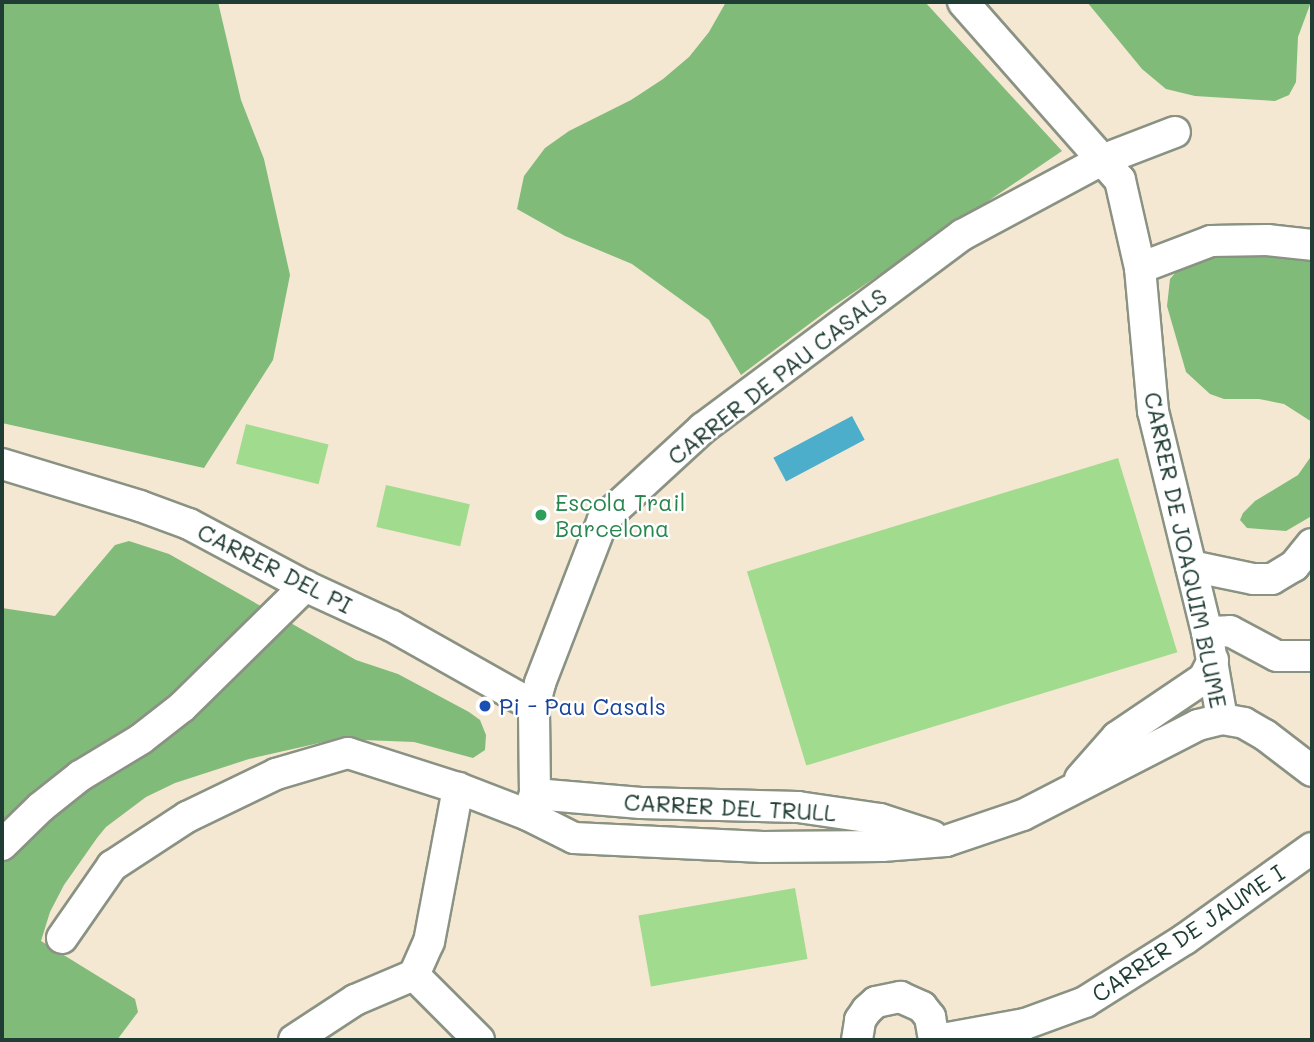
<!DOCTYPE html>
<style>
body{margin:0}
#map{position:relative;width:1314px;height:1042px;overflow:hidden;background:#f4e8d2;font-family:Mali,sans-serif}
div>[style]{position:absolute}
.green>*{inset:0;background:#a1db8e;transform-origin:0 0}
.forest>*{inset:0;background:#80bb79}
.water>*{inset:0;background:#4caecb;transform-origin:0 0}
.roads{filter:drop-shadow(2px 0 #8a9283) drop-shadow(-2px 0 #8a9283) drop-shadow(0 2px #8a9283) drop-shadow(0 -2px #8a9283)}
.minor>*{height:30px;margin:-15px;padding:0 15px;transform-origin:15px;border-radius:15px;background:#fff}
.dots>*{width:19px;height:19px;translate:-50% -50%;box-sizing:border-box;border:4px solid #fff;border-radius:50%}
span{translate:-50% -50%;white-space:nowrap;text-align:center;line-height:1.15;-webkit-text-stroke:5px #fff;paint-order:stroke}
.street-label{font-size:23px;color:#1f3d34}
.leisure-label{font-size:23px;color:#27864d}
.left{translate:0 -50%;text-align:left}
.transit-label{font-size:23px;color:#164399}
.frame{position:absolute;inset:0;border:4px solid #1f3d34;pointer-events:none}
</style>
<div id="map">
<div class="green">
<i style="left:246px;top:424px;width:85px;height:41px;rotate:14deg"></i>
<i style="left:1118px;top:458px;width:203px;height:388px;rotate:73deg"></i>
<i style="left:386px;top:485px;width:86px;height:43px;rotate:13deg"></i>
<i style="left:795px;top:888px;width:72px;height:159px;rotate:80deg"></i>
</div>
<div class="forest">
<i style="clip-path:polygon(2px 2px,218px 2px,241px 100px,264px 159px,290px 275px,273px 360px,204px 468px,2px 423px)"></i>
<i style="clip-path:polygon(726px 2px,925px 2px,1062px 151px,832px 307px,741px 375px,709px 320px,632px 264px,565px 236px,517px 209px,524px 176px,545px 148px,569px 131px,631px 100px,663px 79px,689px 57px,709px 32px)"></i>
<i style="clip-path:polygon(1087px 2px,1311px 2px,1298px 37px,1296px 82px,1289px 95px,1275px 101px,1195px 96px,1166px 89px,1142px 69px)"></i>
<i style="clip-path:polygon(1239px 252px,1312px 258px,1312px 422px,1284px 404px,1259px 399px,1224px 399px,1210px 394px,1186px 372px,1167px 306px,1170px 279px,1182px 265px,1196px 258px)"></i>
<i style="clip-path:polygon(1312px 455px,1310px 517px,1286px 531px,1247px 528px,1240px 520px,1243px 513px,1255px 501px,1298px 475px)"></i>
<i style="clip-path:polygon(129px 541px,169px 554px,356px 660px,398px 674px,469px 712px,480px 720px,486px 735px,485px 750px,473px 758px,414px 742px,337px 739px,249px 759px,175px 783px,146px 797px,106px 827px,97px 838px,64px 885px,50px 912px,41px 941px,135px 999px,138px 1012px,117px 1040px,2px 1040px,2px 608px,55px 616px,115px 545px)"></i>
</div>
<div class="water">
<i style="left:852px;top:416px;width:27px;height:89px;rotate:62deg"></i>
</div>
<div class="roads">
<div class="minor">
<i style="left:963px;top:2px;width:237px;rotate:48.6deg"></i>
<i style="left:1120px;top:180px;width:90px;rotate:77.2deg"></i>
<i style="left:1140px;top:268px;width:144px;rotate:84.8deg"></i>
<i style="left:1153px;top:411px;width:228px;rotate:76.3deg"></i>
<i style="left:1207px;top:632px;width:88px;rotate:80.2deg"></i>
<i style="left:1140px;top:268px;width:76px;rotate:-20.8deg"></i>
<i style="left:1211px;top:241px;width:56px;rotate:-1deg"></i>
<i style="left:1267px;top:240px;width:45px;rotate:6.3deg"></i>
<i style="left:2px;top:464px;width:144px;rotate:16.9deg"></i>
<i style="left:140px;top:506px;width:52px;rotate:20.2deg"></i>
<i style="left:189px;top:524px;width:132px;rotate:28.1deg"></i>
<i style="left:305px;top:586px;width:96px;rotate:24.7deg"></i>
<i style="left:392px;top:626px;width:163px;rotate:29.4deg"></i>
<i style="left:1191px;top:566px;width:63px;rotate:11.8deg"></i>
<i style="left:1253px;top:579px;width:19px"></i>
<i style="left:1272px;top:579px;width:26px;rotate:-31deg"></i>
<i style="left:1294px;top:566px;width:28px;rotate:-51deg"></i>
<i style="left:1207px;top:632px;width:23px;rotate:-2deg"></i>
<i style="left:1230px;top:631px;width:53px;rotate:28deg"></i>
<i style="left:1277px;top:656px;width:35px"></i>
<i style="left:1080px;top:779px;width:56px;rotate:-48.6deg"></i>
<i style="left:1117px;top:737px;width:105px;rotate:-34.1deg"></i>
<i style="left:1204px;top:678px;width:20px;rotate:-63deg"></i>
<i style="left:535px;top:794px;width:106px;rotate:4.9deg"></i>
<i style="left:641px;top:803px;width:157px;rotate:1.5deg"></i>
<i style="left:798px;top:807px;width:83px;rotate:8.3deg"></i>
<i style="left:880px;top:819px;width:55px;rotate:18.1deg"></i>
<i style="left:528px;top:815px;width:22px;rotate:-72deg"></i>
<i style="left:535px;top:794px;width:88px;rotate:-90.7deg"></i>
<i style="left:534px;top:706px;width:24px;rotate:-75deg"></i>
<i style="left:540px;top:683px;width:175px;rotate:-68.9deg"></i>
<i style="left:603px;top:520px;width:136px;rotate:-42.6deg"></i>
<i style="left:703px;top:428px;width:323px;rotate:-36.7deg"></i>
<i style="left:962px;top:235px;width:159px;rotate:-28.2deg"></i>
<i style="left:1102px;top:160px;width:78px;rotate:-21deg"></i>
<i style="left:2px;top:845px;width:54px;rotate:-44.3deg"></i>
<i style="left:41px;top:807px;width:50px;rotate:-38.5deg"></i>
<i style="left:80px;top:776px;width:71px;rotate:-31.2deg"></i>
<i style="left:141px;top:739px;width:52px;rotate:-38deg"></i>
<i style="left:182px;top:707px;width:173px;rotate:-44.5deg"></i>
<i style="left:62px;top:938px;width:88px;rotate:-55.2deg"></i>
<i style="left:112px;top:866px;width:90px;rotate:-33.2deg"></i>
<i style="left:187px;top:817px;width:99px;rotate:-25.8deg"></i>
<i style="left:276px;top:774px;width:75px;rotate:-16.3deg"></i>
<i style="left:348px;top:753px;width:115px;rotate:17.7deg"></i>
<i style="left:458px;top:788px;width:75px;rotate:21.1deg"></i>
<i style="left:528px;top:815px;width:51px;rotate:26.6deg"></i>
<i style="left:574px;top:838px;width:189px;rotate:2.7deg"></i>
<i style="left:763px;top:847px;width:119px;rotate:-0.5deg"></i>
<i style="left:882px;top:846px;width:64px;rotate:-4.5deg"></i>
<i style="left:946px;top:841px;width:81px;rotate:-18.7deg"></i>
<i style="left:1023px;top:815px;width:197px;rotate:-27.2deg"></i>
<i style="left:1198px;top:725px;width:25px;rotate:-14deg"></i>
<i style="left:1222px;top:719px;width:22px;rotate:10deg"></i>
<i style="left:1244px;top:723px;width:24px;rotate:30deg"></i>
<i style="left:1265px;top:735px;width:59px;rotate:37.5deg"></i>
<i style="left:414px;top:975px;width:92px;rotate:45deg"></i>
<i style="left:294px;top:1040px;width:73px;rotate:-33.3deg"></i>
<i style="left:355px;top:1000px;width:64px;rotate:-23deg"></i>
<i style="left:414px;top:975px;width:36px;rotate:-66deg"></i>
<i style="left:429px;top:942px;width:157px;rotate:-79.3deg"></i>
<i style="left:857px;top:1040px;width:20px;rotate:-81deg"></i>
<i style="left:860px;top:1020px;width:12px;rotate:-55deg"></i>
<i style="left:867px;top:1010px;width:12px;rotate:-42deg"></i>
<i style="left:876px;top:1002px;width:25px;rotate:-12deg"></i>
<i style="left:900px;top:997px;width:24px;rotate:24deg"></i>
<i style="left:922px;top:1007px;width:13px;rotate:51deg"></i>
<i style="left:930px;top:1017px;width:23px;rotate:80deg"></i>
<i style="left:937px;top:1040px;width:89px;rotate:-10.3deg"></i>
<i style="left:1025px;top:1024px;width:64px;rotate:-20.1deg"></i>
<i style="left:1085px;top:1002px;width:118px;rotate:-32.2deg"></i>
<i style="left:1185px;top:939px;width:156px;rotate:-35.6deg"></i>
</div>
</div>
<div class="dots">
<i style="left:541px;top:515px;background:#2e9e5b"></i>
<i style="left:485px;top:706px;background:#1a4fb4"></i>
</div>
<div class="street-label">
<span style="left:777px;top:376px;rotate:-38deg">CARRER DE PAU CASALS</span>
<span style="left:1186px;top:550px;rotate:78deg">CARRER DE JOAQUIM BLUME</span>
<span style="left:275px;top:568px;rotate:27deg">CARRER DEL PI</span>
<span style="left:730px;top:807px;rotate:3deg">CARRER DEL TRULL</span>
<span style="left:1188px;top:933px;rotate:-34deg">CARRER DE JAUME I</span>
</div>
<div class="leisure-label">
<span class="left" style="left:555px;top:515px">Escola Trail<br>Barcelona</span>
</div>
<div class="transit-label">
<span class="left" style="left:499px;top:706px">Pi - Pau Casals</span>
</div>
<div class="frame"></div>
</div>
